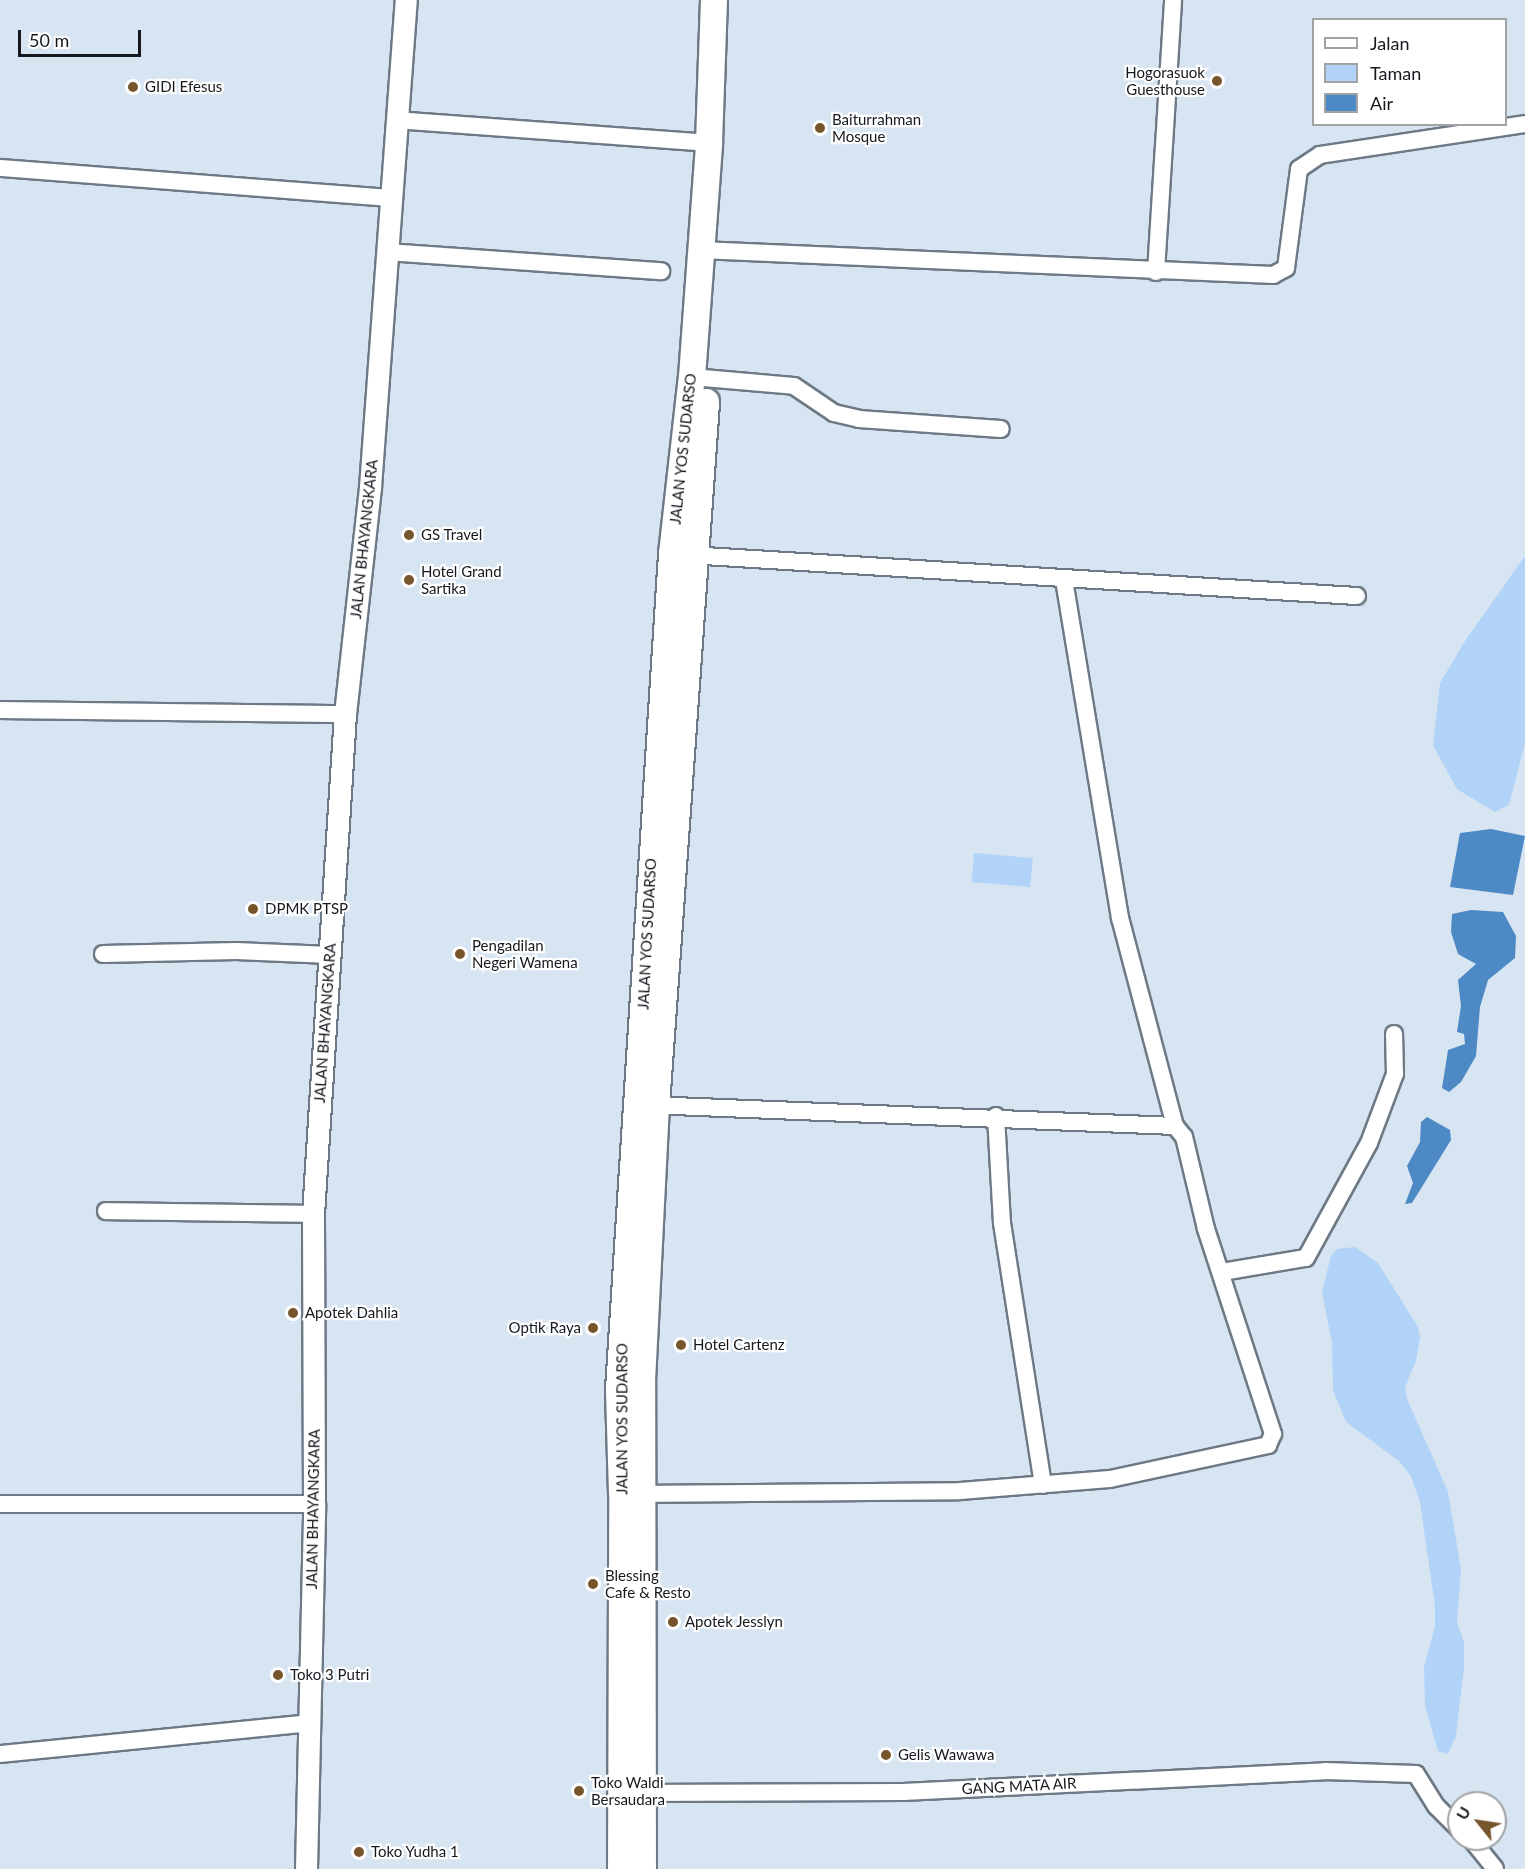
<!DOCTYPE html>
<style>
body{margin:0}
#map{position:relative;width:1525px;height:1869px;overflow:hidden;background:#d7e4f2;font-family:Lato,sans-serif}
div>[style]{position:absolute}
.green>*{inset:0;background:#b1d3f7;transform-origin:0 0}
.water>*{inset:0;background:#4d89c4}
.roads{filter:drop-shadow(2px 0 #6d7985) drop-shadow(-2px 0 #6d7985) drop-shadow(0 2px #6d7985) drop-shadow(0 -2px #6d7985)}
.minor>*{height:16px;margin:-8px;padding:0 8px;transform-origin:8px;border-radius:8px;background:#fff}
.major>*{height:21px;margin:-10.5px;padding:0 10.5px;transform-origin:10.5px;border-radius:10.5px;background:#fff}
.highway>*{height:26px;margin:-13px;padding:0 13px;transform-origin:13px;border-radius:13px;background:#fff}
.dots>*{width:16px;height:16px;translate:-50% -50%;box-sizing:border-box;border:3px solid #fff;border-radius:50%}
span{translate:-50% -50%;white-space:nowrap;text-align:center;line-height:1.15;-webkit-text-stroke:4.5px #fff;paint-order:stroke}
.poi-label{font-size:15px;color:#15191e}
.right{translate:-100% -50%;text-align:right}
.left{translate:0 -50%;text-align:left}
.street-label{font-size:15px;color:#15191e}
.legend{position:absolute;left:1312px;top:18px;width:195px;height:108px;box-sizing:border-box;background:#fff;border:2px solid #a1a3a5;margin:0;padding:8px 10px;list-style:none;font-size:18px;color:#15191e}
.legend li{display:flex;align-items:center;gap:12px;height:30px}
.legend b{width:30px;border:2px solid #a1a3a5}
.north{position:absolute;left:1447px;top:1791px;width:60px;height:60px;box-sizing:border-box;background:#fff;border:2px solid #a1a3a5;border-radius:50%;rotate:300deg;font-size:16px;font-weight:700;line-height:24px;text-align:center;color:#15191e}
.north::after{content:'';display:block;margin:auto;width:21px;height:27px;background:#76552c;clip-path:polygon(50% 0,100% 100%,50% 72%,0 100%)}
.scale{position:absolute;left:18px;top:30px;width:123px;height:27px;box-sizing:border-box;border:3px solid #15191e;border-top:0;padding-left:8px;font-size:18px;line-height:21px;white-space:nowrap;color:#15191e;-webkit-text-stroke:4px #fff;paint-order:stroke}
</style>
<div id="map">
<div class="green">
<i style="clip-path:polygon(1525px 556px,1525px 743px,1509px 805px,1495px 812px,1457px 789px,1433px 745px,1440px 683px,1465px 641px)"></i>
<i style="left:974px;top:853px;width:59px;height:29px;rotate:5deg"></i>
<i style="clip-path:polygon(1355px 1247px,1378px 1263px,1418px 1327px,1420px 1337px,1416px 1361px,1405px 1387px,1407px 1399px,1448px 1492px,1461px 1569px,1457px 1622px,1464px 1642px,1464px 1667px,1456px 1736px,1448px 1754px,1438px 1751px,1425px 1706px,1424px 1667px,1435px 1627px,1435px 1606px,1420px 1502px,1411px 1476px,1399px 1461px,1346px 1422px,1333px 1390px,1332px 1343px,1322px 1292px,1331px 1256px,1337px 1249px)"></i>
</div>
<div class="water">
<i style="clip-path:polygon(1491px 829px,1525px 836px,1513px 895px,1450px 887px,1460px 833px)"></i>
<i style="clip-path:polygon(1471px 910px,1503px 912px,1516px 936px,1515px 958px,1488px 980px,1480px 1007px,1476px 1056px,1461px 1082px,1449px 1092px,1442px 1088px,1448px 1050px,1465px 1044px,1464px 1034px,1457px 1032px,1461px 1006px,1458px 980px,1476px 964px,1458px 954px,1451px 932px,1452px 914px)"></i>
<i style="clip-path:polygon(1427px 1117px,1450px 1130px,1451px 1140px,1412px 1203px,1405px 1204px,1413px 1183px,1407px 1166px,1420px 1142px,1421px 1122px)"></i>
</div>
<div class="roads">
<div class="minor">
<i style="left:396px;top:120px;width:314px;rotate:4.2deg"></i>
<i style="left:0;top:168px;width:393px;rotate:4.4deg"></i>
<i style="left:700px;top:250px;width:574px;rotate:2.5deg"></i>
<i style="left:1273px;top:275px;width:15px;rotate:-28deg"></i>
<i style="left:1286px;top:268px;width:100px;rotate:-82.5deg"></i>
<i style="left:1299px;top:169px;width:25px;rotate:-34deg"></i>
<i style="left:1320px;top:155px;width:207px;rotate:-8.6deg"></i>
<i style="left:387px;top:252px;width:275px;rotate:4deg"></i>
<i style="left:1156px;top:272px;width:273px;rotate:-86.4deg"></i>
<i style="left:692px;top:377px;width:102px;rotate:5deg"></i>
<i style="left:794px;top:386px;width:48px;rotate:34deg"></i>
<i style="left:834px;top:413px;width:26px;rotate:13deg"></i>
<i style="left:859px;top:419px;width:142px;rotate:4deg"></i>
<i style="left:688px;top:555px;width:670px;rotate:3.51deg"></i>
<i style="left:0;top:710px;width:345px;rotate:0.7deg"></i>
<i style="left:103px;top:954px;width:133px;rotate:-1.3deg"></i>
<i style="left:236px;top:951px;width:94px;rotate:2.4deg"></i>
<i style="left:648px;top:1105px;width:527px;rotate:2.28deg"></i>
<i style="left:996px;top:1116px;width:107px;rotate:86.8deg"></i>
<i style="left:1002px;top:1223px;width:265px;rotate:81.1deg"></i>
<i style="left:106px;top:1211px;width:207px;rotate:0.8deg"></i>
<i style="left:1222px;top:1272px;width:85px;rotate:-9.5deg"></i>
<i style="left:1306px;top:1258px;width:131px;rotate:-61.3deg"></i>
<i style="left:1369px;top:1143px;width:74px;rotate:-69.4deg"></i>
<i style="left:1395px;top:1074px;width:40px;rotate:-91.4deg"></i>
<i style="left:632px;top:1494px;width:328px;rotate:-0.5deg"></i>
<i style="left:960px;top:1491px;width:150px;rotate:-4.6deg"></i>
<i style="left:1110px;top:1479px;width:162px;rotate:-12.1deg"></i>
<i style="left:1268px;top:1445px;width:12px;rotate:-66deg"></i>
<i style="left:1273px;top:1434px;width:216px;rotate:-108.1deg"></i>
<i style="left:1206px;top:1229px;width:95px;rotate:-103.4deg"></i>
<i style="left:1184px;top:1137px;width:14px;rotate:-129deg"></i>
<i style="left:1175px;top:1126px;width:215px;rotate:-104.8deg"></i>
<i style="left:1120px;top:918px;width:343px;rotate:-99.4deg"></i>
<i style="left:0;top:1504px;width:314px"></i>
<i style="left:0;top:1754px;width:312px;rotate:-5.7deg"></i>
<i style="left:634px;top:1793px;width:269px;rotate:-0.2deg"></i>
<i style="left:903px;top:1792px;width:423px;rotate:-2.8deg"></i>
<i style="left:1325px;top:1771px;width:91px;rotate:1.9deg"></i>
<i style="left:1416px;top:1774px;width:38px;rotate:58deg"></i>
<i style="left:1436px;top:1806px;width:33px;rotate:45deg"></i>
<i style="left:1471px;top:1839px;width:38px;rotate:51deg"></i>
</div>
<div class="major">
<i style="left:306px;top:1869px;width:365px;rotate:-88.7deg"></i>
<i style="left:314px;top:1504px;width:290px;rotate:-90.2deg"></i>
<i style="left:313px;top:1214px;width:501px;rotate:-86.34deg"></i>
<i style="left:345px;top:714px;width:228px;rotate:-83.7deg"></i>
<i style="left:370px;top:487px;width:488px;rotate:-85.8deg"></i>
</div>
<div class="highway">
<i style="left:621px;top:1869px;width:376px;rotate:-89.8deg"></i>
<i style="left:622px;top:1493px;width:103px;rotate:-91.7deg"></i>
<i style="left:619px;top:1390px;width:838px;rotate:-86.37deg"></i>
<i style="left:672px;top:554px;width:178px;rotate:-83.6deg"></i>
<i style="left:692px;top:377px;width:235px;rotate:-85.8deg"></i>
<i style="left:709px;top:143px;width:143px;rotate:-88deg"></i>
<i style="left:643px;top:1869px;width:488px;rotate:-90.1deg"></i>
<i style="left:642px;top:1381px;width:276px;rotate:-87.1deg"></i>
<i style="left:656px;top:1105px;width:705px;rotate:-85.93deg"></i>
</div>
</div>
<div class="dots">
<i style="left:1217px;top:81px;background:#76552c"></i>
<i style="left:133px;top:87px;background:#76552c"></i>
<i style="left:820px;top:128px;background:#76552c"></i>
<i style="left:409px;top:535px;background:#76552c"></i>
<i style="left:409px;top:580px;background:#76552c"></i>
<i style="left:253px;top:909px;background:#76552c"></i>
<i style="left:460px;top:954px;background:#76552c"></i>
<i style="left:293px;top:1313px;background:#76552c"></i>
<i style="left:593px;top:1328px;background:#76552c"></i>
<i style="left:681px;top:1345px;background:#76552c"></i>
<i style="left:593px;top:1584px;background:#76552c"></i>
<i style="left:673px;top:1622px;background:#76552c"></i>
<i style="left:278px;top:1675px;background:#76552c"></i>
<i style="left:886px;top:1755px;background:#76552c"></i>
<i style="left:579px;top:1791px;background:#76552c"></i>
<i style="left:359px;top:1852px;background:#76552c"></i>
</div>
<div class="poi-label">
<span class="right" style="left:1205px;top:81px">Hogorasuok<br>Guesthouse</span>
<span class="left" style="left:145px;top:87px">GIDI Efesus</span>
<span class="left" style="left:832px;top:128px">Baiturrahman<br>Mosque</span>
<span class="left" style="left:421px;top:535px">GS Travel</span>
<span class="left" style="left:421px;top:580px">Hotel Grand<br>Sartika</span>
<span class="left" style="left:265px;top:909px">DPMK PTSP</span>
<span class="left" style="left:472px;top:954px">Pengadilan<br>Negeri Wamena</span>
<span class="left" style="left:305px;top:1313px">Apotek Dahlia</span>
<span class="right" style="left:581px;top:1328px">Optik Raya</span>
<span class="left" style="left:693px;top:1345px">Hotel Cartenz</span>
<span class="left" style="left:605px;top:1584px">Blessing<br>Cafe &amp; Resto</span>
<span class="left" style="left:685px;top:1622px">Apotek Jesslyn</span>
<span class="left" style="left:290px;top:1675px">Toko 3 Putri</span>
<span class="left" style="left:898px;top:1755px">Gelis Wawawa</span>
<span class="left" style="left:591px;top:1791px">Toko Waldi<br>Bersaudara</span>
<span class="left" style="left:371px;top:1852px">Toko Yudha 1</span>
</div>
<div class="street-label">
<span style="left:683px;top:449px;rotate:-84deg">JALAN YOS SUDARSO</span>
<span style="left:364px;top:539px;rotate:-84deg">JALAN BHAYANGKARA</span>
<span style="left:647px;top:934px;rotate:-87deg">JALAN YOS SUDARSO</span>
<span style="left:325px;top:1023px;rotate:-86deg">JALAN BHAYANGKARA</span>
<span style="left:622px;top:1419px;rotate:-90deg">JALAN YOS SUDARSO</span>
<span style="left:313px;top:1509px;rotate:-89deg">JALAN BHAYANGKARA</span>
<span style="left:1019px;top:1786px;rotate:-3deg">GANG MATA AIR</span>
</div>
<ul class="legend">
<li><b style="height:8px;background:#fff"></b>Jalan</li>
<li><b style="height:16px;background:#b1d3f7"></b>Taman</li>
<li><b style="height:16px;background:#4d89c4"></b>Air</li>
</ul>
<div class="north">U</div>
<div class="scale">50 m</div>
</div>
